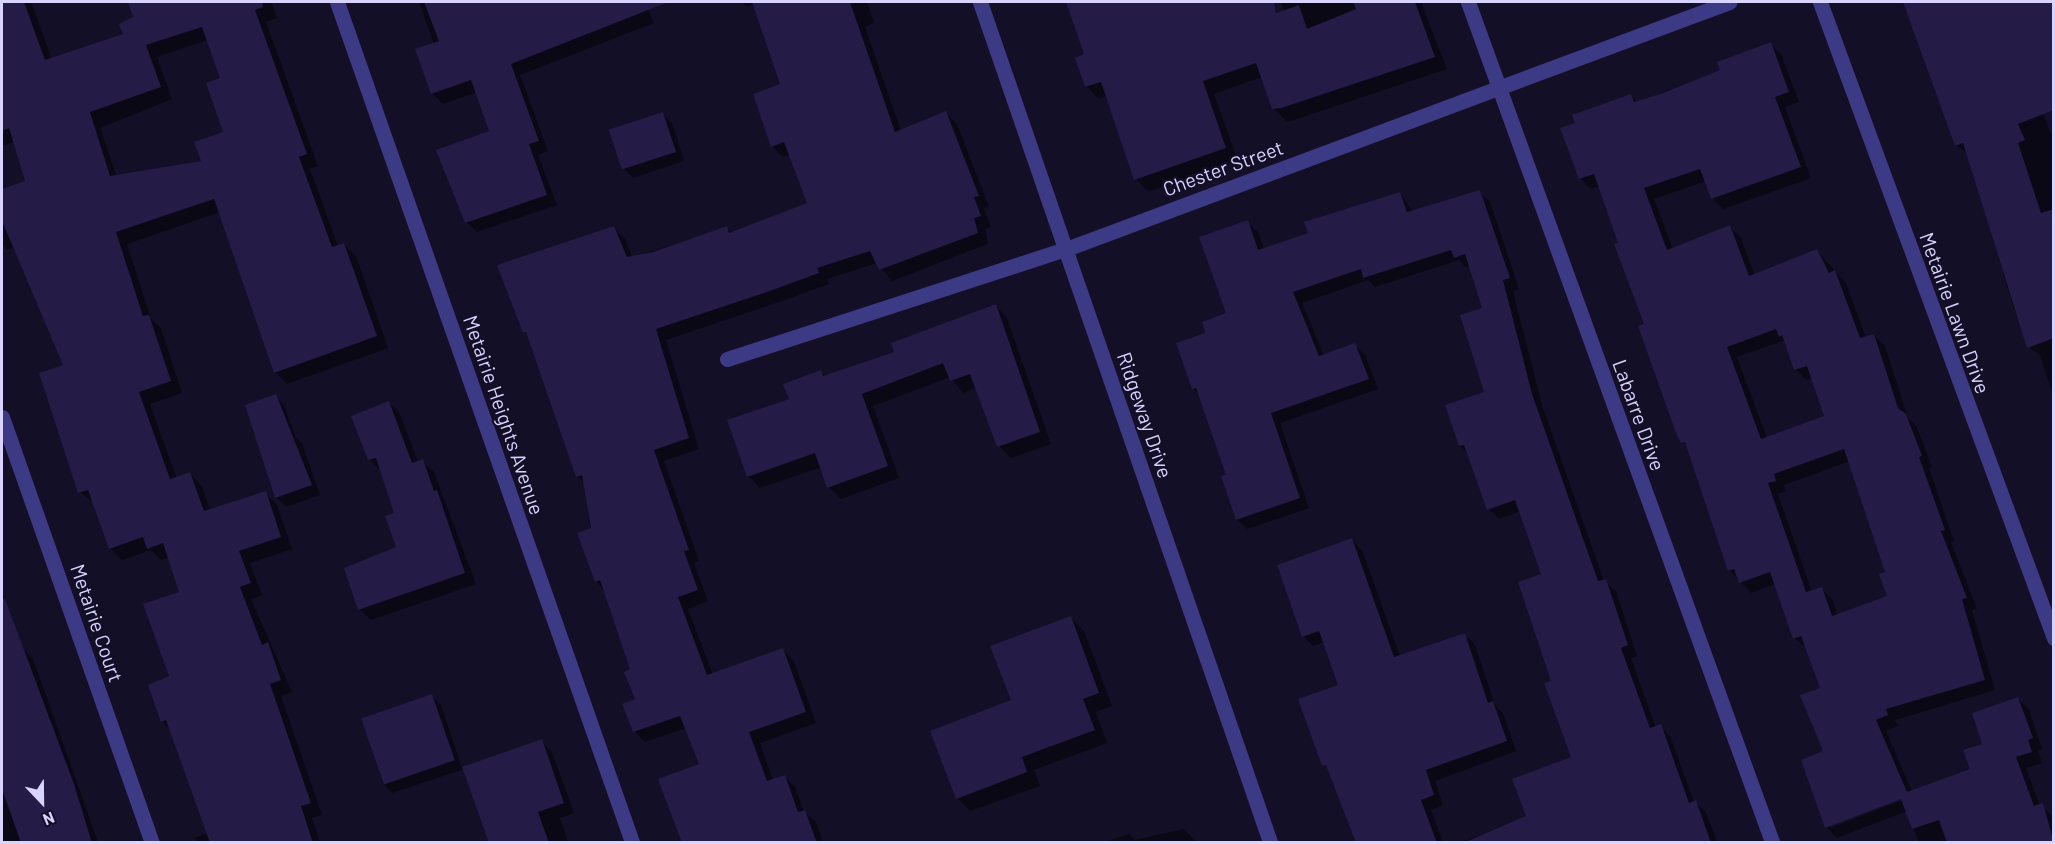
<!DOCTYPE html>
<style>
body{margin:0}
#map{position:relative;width:2055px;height:844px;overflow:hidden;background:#130f26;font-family:Barlow,sans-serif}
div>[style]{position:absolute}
.shadow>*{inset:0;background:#0007}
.building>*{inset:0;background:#241b47;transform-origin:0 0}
.street>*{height:15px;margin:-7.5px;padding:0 7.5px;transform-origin:7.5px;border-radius:7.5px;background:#3d3a85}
span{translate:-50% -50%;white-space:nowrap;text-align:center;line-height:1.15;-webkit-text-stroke:4.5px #130f26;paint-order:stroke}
.street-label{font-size:20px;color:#d9d4ff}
.frame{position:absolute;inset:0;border:3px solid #d9d4ff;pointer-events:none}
.north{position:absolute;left:12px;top:772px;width:60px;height:60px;-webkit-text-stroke:4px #130f26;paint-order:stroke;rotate:158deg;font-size:16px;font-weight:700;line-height:24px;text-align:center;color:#d9d4ff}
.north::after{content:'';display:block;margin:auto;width:21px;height:27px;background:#d9d4ff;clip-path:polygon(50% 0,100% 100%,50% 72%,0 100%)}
</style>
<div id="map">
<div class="shadow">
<i style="clip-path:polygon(evenodd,2px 2px,31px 2px,52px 59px,125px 35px,135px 17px,130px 2px,271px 2px,277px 18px,266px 22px,318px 166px,310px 169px,338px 246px,344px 244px,356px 256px,388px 348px,287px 384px,275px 372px,220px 212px,127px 244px,151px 319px,161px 328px,182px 393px,150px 404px,177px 479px,190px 474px,202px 486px,210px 510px,265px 493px,277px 505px,292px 549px,250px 563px,262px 595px,251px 599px,292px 692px,281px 696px,322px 815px,312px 818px,320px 842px,197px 842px,195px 838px,208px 833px,172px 731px,162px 721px,181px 593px,169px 557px,161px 560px,151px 550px,122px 560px,110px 548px,94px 503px,80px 492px,65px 366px,14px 247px,7px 250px,2px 244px,2px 191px,27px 182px,14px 142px,2px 146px,2px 2px,208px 40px,222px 79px,225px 133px,203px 163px,117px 177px,100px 128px,172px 99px,157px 57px,208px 40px)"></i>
<i style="clip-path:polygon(419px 2px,645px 2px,654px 23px,520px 75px,548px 151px,538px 155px,557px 205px,477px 232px,466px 222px,491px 132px,477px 92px,443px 104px,432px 93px,434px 44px)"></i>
<i style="clip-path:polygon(742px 2px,867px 2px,874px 23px,865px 27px,901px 131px,946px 113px,957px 124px,989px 207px,984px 208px,991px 227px,985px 229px,988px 244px,892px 281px,877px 263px,827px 279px,829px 284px,779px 302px,666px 340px,699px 449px,664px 461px,699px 561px,694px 563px,708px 601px,688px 609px,713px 675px,783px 650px,794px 661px,816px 723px,760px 743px,773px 780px,784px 776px,795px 787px,804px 812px,816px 822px,823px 842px,692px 842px,701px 765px,686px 728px,645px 742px,634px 731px,637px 700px,632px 670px,605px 591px,596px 581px,585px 484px,577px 476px,529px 337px,524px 332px,614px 228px,625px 239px,632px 257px,727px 228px,732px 233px,809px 204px,790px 155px,783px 157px,772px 146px,782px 85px,754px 4px,747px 7px)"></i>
<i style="clip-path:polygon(1068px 2px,1202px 2px,1212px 37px,1284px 12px,1281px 2px,1421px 2px,1447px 69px,1294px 120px,1286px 121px,1273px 108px,1262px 77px,1214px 94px,1238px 161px,1148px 192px,1136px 179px,1107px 96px,1099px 99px,1086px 86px,1086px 55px)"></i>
<i style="clip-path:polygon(1905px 2px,2054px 2px,2054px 70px,2029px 80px,2054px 141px,2054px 398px,2040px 355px,2029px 347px,2013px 306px,1967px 153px,1956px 145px)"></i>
<i style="clip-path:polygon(evenodd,1770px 44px,1781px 54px,1799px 102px,1785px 107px,1811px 178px,1723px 209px,1712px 198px,1706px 181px,1654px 199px,1673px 249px,1730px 227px,1741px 238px,1755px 276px,1817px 251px,1846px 283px,1866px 338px,1874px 335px,1885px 346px,1908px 418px,1917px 427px,1932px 467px,1929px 468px,1954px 541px,1951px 542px,1977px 609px,1972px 610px,1995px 690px,1895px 720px,1898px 726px,1886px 731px,1912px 792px,1972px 770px,1984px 745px,2018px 699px,2029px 710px,2042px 749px,2038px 751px,2042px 763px,2026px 768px,2040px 806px,2053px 816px,2054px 842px,1919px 842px,1907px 811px,1837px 838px,1826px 827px,1822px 689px,1807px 648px,1794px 638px,1775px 584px,1751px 593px,1729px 570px,1689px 448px,1683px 442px,1600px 186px,1591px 189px,1580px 178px,1577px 124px,1631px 96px,1637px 102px,1722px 71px,1770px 44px,1785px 340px,1795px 369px,1806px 380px,1813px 378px,1826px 417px,1767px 438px,1737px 357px,1785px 340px,1770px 44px,1850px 461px,1887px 573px,1889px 597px,1838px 616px,1832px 599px,1821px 588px,1812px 592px,1778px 494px,1786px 491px,1784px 485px,1850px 461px,1770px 44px,1907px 795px,1908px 798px,1830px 828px,1830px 825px,1907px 795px)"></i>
<i style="clip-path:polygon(663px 114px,672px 123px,684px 161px,633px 178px,624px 169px)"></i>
<i style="clip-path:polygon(1479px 192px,1490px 202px,1519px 289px,1513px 291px,1542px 405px,1604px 581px,1616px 591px,1637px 656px,1631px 658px,1656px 728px,1660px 726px,1670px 736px,1694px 802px,1706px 812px,1717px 842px,1462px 842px,1527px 817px,1573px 758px,1552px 682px,1543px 575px,1521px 511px,1499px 519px,1489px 509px,1469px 454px,1460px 446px,1486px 392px,1483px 309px,1470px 266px,1466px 268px,1459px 260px,1375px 287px,1368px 280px,1302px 303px,1324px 356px,1354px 345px,1365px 355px,1378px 389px,1280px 423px,1309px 508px,1247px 529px,1237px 519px,1228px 476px,1201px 396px,1193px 388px,1207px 334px,1228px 314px,1247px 222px,1258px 232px,1264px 250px,1310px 234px,1400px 193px,1413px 212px)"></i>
<i style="clip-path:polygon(995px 305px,1007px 318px,1051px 444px,1011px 458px,999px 446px,977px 387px,963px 393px,950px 377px,873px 406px,899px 478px,841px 499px,829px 487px,822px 467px,760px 488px,748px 476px,790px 400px,821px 372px,826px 377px,896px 353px)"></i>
<i style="clip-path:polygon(275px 396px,284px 405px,296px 438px,302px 444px,320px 495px,286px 507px,277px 498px,247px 406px)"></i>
<i style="clip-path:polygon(389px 403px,400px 414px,418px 462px,422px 461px,434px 472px,476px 584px,371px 620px,359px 609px,398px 548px,396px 514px,381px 471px,369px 459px)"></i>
<i style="clip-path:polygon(1352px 540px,1362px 550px,1400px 656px,1465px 635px,1475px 645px,1495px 705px,1503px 713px,1516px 751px,1435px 781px,1443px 805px,1431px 810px,1443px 842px,1358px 842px,1300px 700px,1340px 686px,1324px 642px,1313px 646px,1303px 636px)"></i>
<i style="clip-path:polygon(1071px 618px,1084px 631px,1112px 706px,1096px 712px,1107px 743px,1034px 770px,1040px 786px,970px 811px,957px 798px,1012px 701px)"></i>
<i style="clip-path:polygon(22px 648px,33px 659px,98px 842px,2px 842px,2px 655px)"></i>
<i style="clip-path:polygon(432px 696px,441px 705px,462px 768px,541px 741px,552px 752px,574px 813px,560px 818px,568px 842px,484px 842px,490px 841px,464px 769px,392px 793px,383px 784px,363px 719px)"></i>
<i style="clip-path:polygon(1184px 829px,1197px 842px,1105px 842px,1129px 834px,1135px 840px)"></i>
</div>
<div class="building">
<i style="clip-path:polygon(evenodd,2px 2px,24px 2px,45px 60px,123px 34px,119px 24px,133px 17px,128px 2px,262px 2px,263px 7px,255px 10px,307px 154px,299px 157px,332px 247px,344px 243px,377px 336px,274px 373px,214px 199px,116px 232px,143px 316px,149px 315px,171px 381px,139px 392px,170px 479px,190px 472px,204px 511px,266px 491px,281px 537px,239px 551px,251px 583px,240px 587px,262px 645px,268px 642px,281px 680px,270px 684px,311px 803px,301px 806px,313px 843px,210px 843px,166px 720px,161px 722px,148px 685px,169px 676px,143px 604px,179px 592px,163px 543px,147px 549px,143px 537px,109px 549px,88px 490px,78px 493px,39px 373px,63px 365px,2px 221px,2px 189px,25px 181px,9px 128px,2px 131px,2px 2px,202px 27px,220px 78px,206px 83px,223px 132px,194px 142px,201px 161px,110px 176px,90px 112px,161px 87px,146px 45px,202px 27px)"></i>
<i style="clip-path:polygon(424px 2px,666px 2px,666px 3px,511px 64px,539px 141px,529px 144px,547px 195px,465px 223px,436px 150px,489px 131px,471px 80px,431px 94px,415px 49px,439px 41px)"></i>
<i style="clip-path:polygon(752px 2px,850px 2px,895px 132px,946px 111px,979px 196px,974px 197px,981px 216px,974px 218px,978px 233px,879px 270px,870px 251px,817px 268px,819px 273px,767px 292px,656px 329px,689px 438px,654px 450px,689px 550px,684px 551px,698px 590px,678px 597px,707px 675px,783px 648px,806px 712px,749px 732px,767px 781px,785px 775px,798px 812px,805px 810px,817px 843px,682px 843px,658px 779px,699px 764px,680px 716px,633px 732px,622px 704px,635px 699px,624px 672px,630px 669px,600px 580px,595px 582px,577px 533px,591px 528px,582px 475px,576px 477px,526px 332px,523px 333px,497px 265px,614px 226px,627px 257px,653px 252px,727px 226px,729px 233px,807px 203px,784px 142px,771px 147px,753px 94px,780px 84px)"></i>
<i style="clip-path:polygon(1066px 2px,1274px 2px,1276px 13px,1299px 5px,1307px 29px,1356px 9px,1353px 2px,1415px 2px,1435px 57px,1281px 108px,1272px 109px,1256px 63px,1203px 81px,1226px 148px,1134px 180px,1101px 82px,1085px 87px,1075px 58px,1084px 54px)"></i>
<i style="clip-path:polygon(1903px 2px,2054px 2px,2054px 110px,2018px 124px,2025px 140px,2018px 143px,2041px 213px,2054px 209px,2054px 338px,2027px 348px,1963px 143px,1955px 146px)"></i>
<i style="clip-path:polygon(evenodd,1771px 42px,1789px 92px,1775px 97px,1801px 167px,1711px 199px,1700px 169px,1644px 188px,1667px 250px,1730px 225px,1749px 276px,1817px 249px,1829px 273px,1835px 270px,1860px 338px,1874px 334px,1898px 408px,1906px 414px,1922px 456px,1919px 457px,1945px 530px,1941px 531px,1967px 598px,1962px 599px,1985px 680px,1886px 709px,1888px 715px,1876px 720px,1907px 792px,1970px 769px,1963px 750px,1982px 744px,1972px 713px,2018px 697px,2033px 738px,2028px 740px,2032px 752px,2016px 757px,2034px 806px,2043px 803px,2054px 843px,1947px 843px,1939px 820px,1912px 829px,1901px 799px,1825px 828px,1801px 760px,1823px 751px,1800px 695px,1820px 688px,1801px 636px,1793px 639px,1770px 572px,1739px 583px,1734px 569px,1728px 571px,1685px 442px,1681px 443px,1676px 433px,1638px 326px,1644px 324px,1614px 244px,1618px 243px,1594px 174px,1579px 179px,1560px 128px,1575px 123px,1572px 115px,1631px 94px,1634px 102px,1663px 93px,1720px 70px,1717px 62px,1771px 42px,1776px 329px,1779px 337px,1782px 335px,1794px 370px,1807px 366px,1824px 416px,1761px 439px,1727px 347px,1776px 329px,1771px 42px,1844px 449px,1885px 572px,1879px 574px,1887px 596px,1832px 616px,1822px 587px,1806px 592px,1768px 483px,1776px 481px,1774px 474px,1844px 449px)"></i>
<i style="left:663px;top:112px;width:42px;height:57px;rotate:72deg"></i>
<i style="clip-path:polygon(1480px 190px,1510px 278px,1503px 280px,1532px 394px,1598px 581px,1606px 579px,1628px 645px,1621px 648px,1650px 728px,1661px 724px,1689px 803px,1696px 800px,1711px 843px,1463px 843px,1526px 816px,1512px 779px,1571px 757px,1544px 683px,1551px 681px,1518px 582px,1541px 574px,1515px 500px,1487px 510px,1464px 445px,1459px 446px,1445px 405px,1484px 392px,1460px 315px,1482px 308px,1465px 254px,1454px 258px,1451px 250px,1363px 278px,1361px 269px,1293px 292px,1319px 356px,1355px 343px,1369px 379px,1271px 413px,1300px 498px,1236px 520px,1221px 476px,1226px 475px,1196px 388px,1192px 389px,1176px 343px,1205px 333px,1202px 322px,1226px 313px,1199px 237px,1248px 220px,1258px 250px,1308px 233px,1304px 222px,1400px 192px,1407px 212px)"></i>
<i style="clip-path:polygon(996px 304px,1040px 432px,997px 447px,970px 374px,950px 381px,943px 363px,862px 394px,888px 466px,827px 488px,815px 453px,747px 477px,727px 420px,789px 399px,783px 384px,821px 370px,823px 376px,894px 352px,891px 343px)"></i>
<i style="clip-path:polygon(276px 394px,312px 485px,275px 498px,245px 405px)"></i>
<i style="clip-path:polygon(389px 401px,412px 463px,423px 459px,434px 491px,437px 490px,465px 573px,358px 610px,344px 568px,396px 547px,385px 516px,394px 513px,376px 458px,368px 460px,351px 416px)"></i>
<i style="clip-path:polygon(1352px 538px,1394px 657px,1465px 633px,1488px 703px,1493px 701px,1507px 741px,1426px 770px,1434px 795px,1421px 800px,1437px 843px,1356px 843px,1326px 765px,1322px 766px,1298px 699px,1338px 685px,1319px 631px,1302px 637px,1277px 565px)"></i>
<i style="clip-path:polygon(5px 599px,74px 784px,92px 843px,21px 843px,2px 789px,2px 600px)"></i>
<i style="clip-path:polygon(1071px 616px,1099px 693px,1083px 699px,1095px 730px,1022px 757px,1027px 772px,956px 799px,930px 731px,1011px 700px,990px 646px)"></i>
<i style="left:432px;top:694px;width:70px;height:75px;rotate:71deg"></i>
<i style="clip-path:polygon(542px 739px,564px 803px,538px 812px,549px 843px,489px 843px,462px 767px)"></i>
</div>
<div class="street">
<i style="left:337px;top:2px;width:890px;rotate:70.65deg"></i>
<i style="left:980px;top:2px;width:889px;rotate:70.95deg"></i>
<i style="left:1468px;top:2px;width:893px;rotate:70.1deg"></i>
<i style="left:1820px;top:2px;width:678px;rotate:69.8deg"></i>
<i style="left:727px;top:359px;width:356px;rotate:-18deg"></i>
<i style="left:1066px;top:249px;width:708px;rotate:-20.43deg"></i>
<i style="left:2px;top:417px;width:451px;rotate:70.6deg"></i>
</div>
<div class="street-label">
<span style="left:1223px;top:168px;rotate:-20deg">Chester Street</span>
<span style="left:1955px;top:313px;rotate:70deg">Metairie Lawn Drive</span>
<span style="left:504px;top:415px;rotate:71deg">Metairie Heights Avenue</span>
<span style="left:1145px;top:415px;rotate:71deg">Ridgeway Drive</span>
<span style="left:1639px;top:415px;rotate:70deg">Labarre Drive</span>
<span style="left:97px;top:623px;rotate:71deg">Metairie Court</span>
</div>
<div class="frame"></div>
<div class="north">N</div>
</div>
